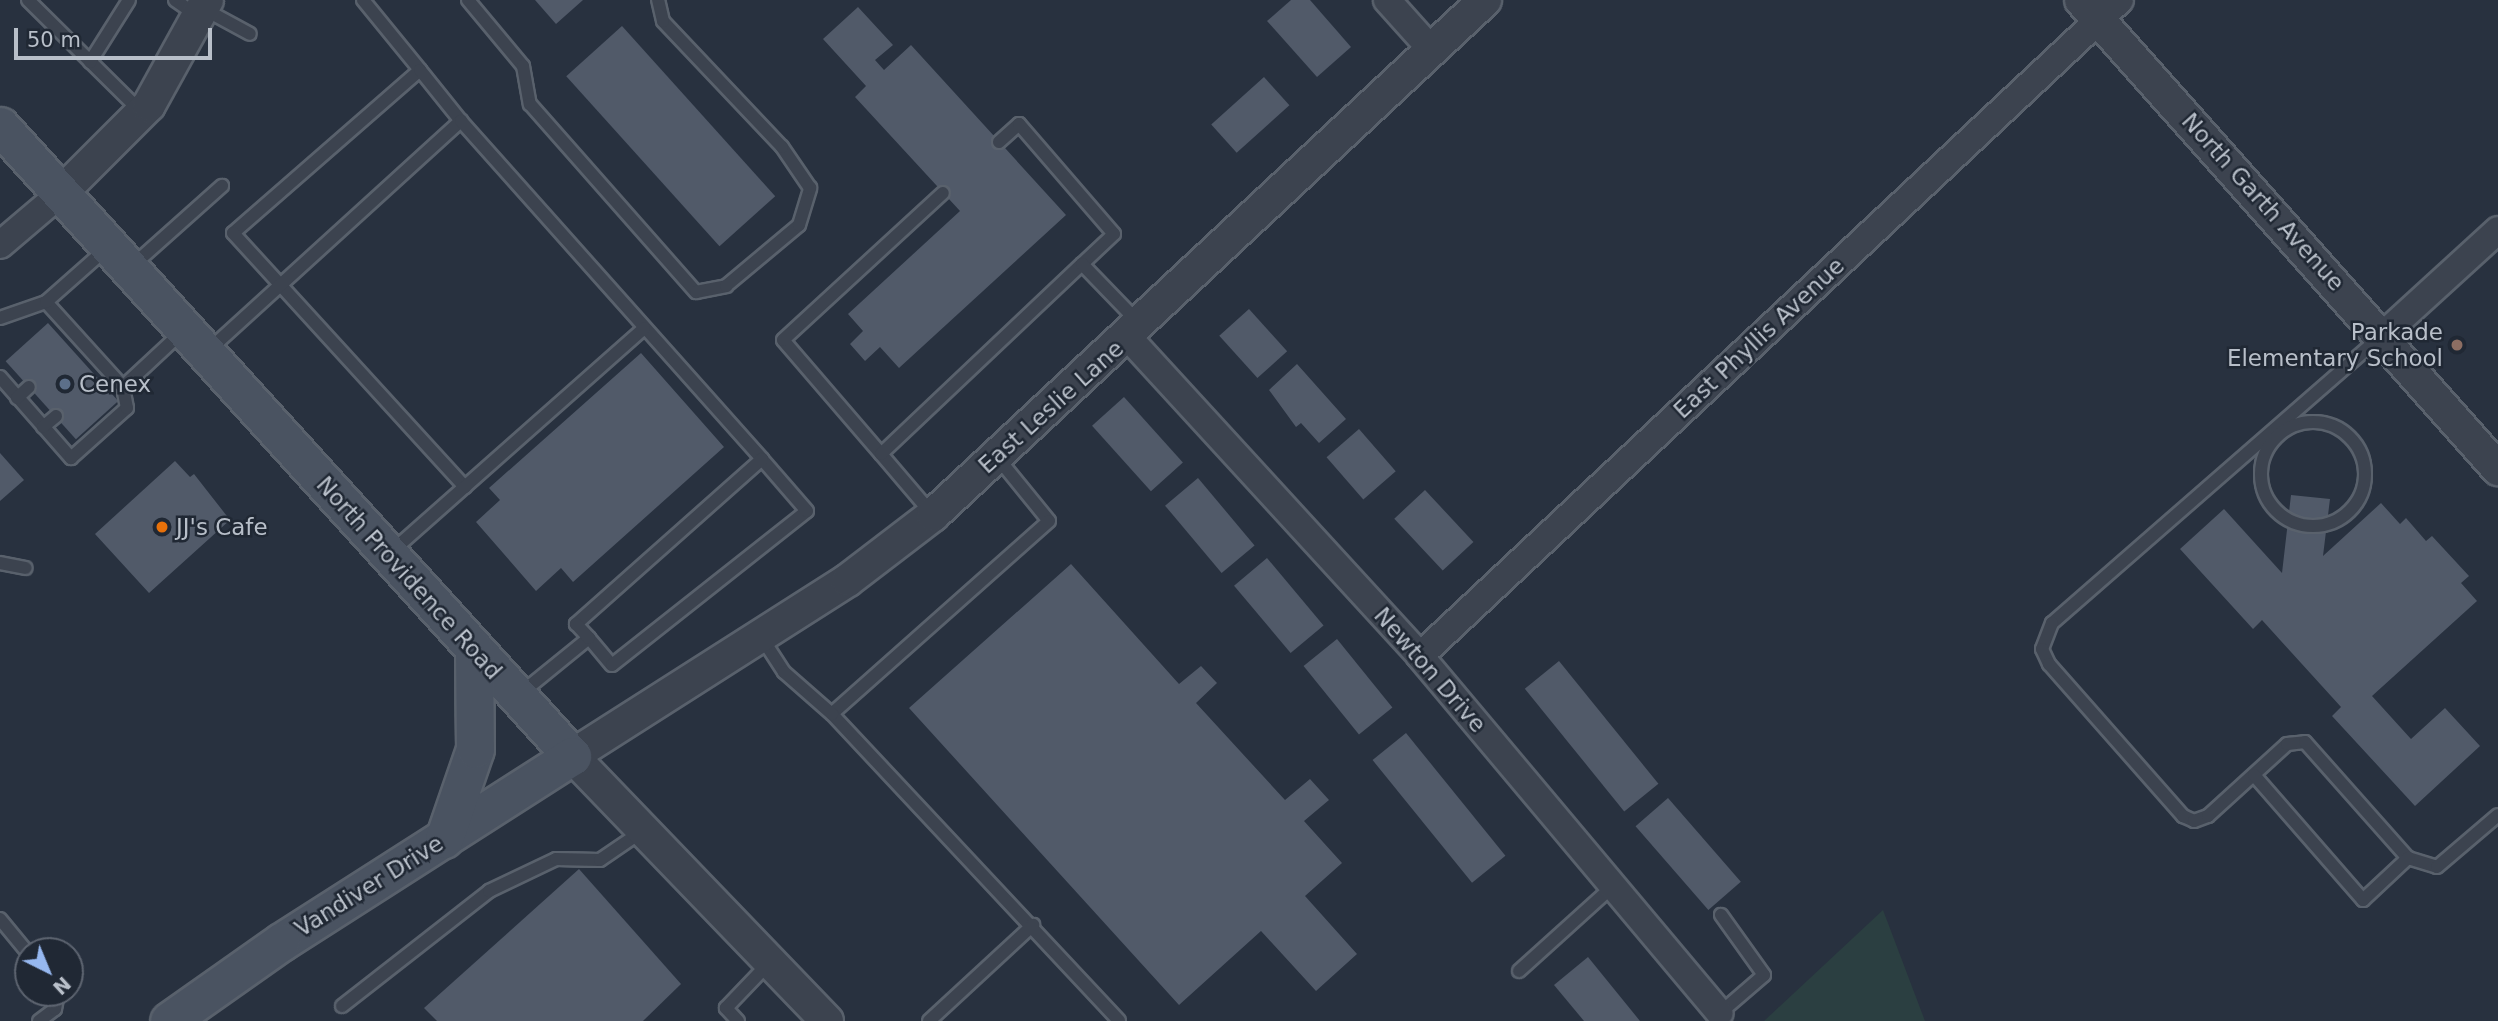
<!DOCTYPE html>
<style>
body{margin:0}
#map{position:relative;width:2498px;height:1021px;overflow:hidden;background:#28313f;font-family:"DejaVu Sans",sans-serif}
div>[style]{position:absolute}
.green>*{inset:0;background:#2b3f41}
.building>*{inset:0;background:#515a69;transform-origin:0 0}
.roads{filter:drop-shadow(2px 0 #59616c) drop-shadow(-2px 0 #59616c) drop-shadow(0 2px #59616c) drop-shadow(0 -2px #59616c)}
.service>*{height:12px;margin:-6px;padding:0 6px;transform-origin:6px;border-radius:6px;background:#3c434f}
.service>.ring{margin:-6px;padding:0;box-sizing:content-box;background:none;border:12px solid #3c434f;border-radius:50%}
.minor>*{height:26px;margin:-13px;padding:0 13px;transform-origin:13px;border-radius:13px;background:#3c434f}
.tertiary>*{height:32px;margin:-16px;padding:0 16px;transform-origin:16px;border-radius:16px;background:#3c434f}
.secondary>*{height:37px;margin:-18.5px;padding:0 18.5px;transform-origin:18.5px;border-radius:18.5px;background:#4a5361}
.dots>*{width:19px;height:19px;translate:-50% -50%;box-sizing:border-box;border:4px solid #202834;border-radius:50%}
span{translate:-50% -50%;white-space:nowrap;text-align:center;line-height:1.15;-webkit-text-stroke:5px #202834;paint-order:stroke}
.street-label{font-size:23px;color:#b8bfc9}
.poi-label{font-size:23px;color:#b8bfc9}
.right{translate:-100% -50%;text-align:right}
.left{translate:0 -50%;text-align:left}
.north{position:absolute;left:14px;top:937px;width:70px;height:70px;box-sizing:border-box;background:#202834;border:2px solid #5d6470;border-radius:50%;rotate:137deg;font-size:19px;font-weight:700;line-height:28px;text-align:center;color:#b8bfc9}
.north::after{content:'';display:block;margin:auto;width:24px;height:32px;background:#96b8f0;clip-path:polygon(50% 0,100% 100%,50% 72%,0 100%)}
.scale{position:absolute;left:14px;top:28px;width:198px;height:32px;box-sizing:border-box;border:4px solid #b8bfc9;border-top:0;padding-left:9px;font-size:21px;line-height:24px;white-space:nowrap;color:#b8bfc9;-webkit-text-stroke:5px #202834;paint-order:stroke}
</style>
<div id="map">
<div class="green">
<i style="clip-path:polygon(1883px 910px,1925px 1021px,1764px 1021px)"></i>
</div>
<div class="building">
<i style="clip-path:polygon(535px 0,583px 0,556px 24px)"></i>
<i style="clip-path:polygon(1291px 0,1310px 0,1351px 47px,1317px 77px,1267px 21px)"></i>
<i style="clip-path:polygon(858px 7px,893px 45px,875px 60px,884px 70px,911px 45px,1066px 215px,899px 368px,880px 347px,865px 361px,850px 344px,863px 331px,848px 314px,960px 211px,855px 97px,866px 86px,823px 39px)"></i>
<i style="left:622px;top:26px;width:229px;height:75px;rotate:48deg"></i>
<i style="left:1264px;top:77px;width:38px;height:71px;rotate:48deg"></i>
<i style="left:1249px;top:309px;width:57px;height:40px;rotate:48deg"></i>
<i style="left:48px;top:323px;width:105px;height:57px;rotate:48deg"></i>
<i style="clip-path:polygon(641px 353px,724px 447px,573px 582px,561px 568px,536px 591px,476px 522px,500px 500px,489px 488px)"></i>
<i style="clip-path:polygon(1297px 364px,1346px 419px,1319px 443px,1301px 423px,1296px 427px,1269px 390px)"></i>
<i style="left:1124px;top:397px;width:88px;height:43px;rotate:48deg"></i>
<i style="left:1359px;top:429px;width:56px;height:43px;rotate:49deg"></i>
<i style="clip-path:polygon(0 453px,24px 480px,0 501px)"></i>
<i style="clip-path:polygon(175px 461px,190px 477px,194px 474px,230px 520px,149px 593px,95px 534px)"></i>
<i style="left:1198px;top:478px;width:88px;height:43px;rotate:50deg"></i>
<i style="left:1425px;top:490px;width:71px;height:42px;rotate:47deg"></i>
<i style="clip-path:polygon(2291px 495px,2330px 499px,2323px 556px,2381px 503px,2400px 524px,2406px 518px,2426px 541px,2432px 536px,2469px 576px,2461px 583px,2477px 601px,2372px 696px,2411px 739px,2445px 708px,2480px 746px,2415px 806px,2332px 716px,2341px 707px,2262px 620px,2253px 629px,2180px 549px,2224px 509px,2282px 573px)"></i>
<i style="left:1267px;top:558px;width:88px;height:43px;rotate:50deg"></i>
<i style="clip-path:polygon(1071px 564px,1179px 684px,1201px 666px,1217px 683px,1196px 703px,1285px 800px,1310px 779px,1329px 800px,1304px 821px,1342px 863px,1305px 896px,1357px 954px,1316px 991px,1261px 931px,1179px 1005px,909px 708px)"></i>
<i style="left:1337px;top:639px;width:88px;height:43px;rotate:51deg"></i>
<i style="left:1559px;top:661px;width:158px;height:44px;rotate:51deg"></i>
<i style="left:1406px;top:733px;width:158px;height:43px;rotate:51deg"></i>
<i style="left:1668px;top:798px;width:111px;height:43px;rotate:49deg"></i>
<i style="clip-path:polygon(579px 869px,681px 984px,643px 1021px,437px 1021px,424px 1008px)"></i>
<i style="clip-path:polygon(1588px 957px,1640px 1021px,1584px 1021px,1554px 985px)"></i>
</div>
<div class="roads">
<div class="service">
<i style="left:28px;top:0;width:159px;rotate:44.7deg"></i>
<i style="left:175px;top:0;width:28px;rotate:35deg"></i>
<i style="left:363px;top:0;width:90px;rotate:50.8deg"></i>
<i style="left:420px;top:70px;width:248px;rotate:138.9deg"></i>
<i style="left:233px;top:233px;width:344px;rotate:47.6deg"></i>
<i style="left:468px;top:0;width:86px;rotate:50.2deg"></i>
<i style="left:523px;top:66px;width:39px;rotate:80deg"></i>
<i style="left:530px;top:104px;width:251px;rotate:48.6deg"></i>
<i style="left:696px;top:292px;width:31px;rotate:-11deg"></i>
<i style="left:726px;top:286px;width:95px;rotate:-39.9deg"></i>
<i style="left:799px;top:225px;width:39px;rotate:-73deg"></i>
<i style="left:810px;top:188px;width:50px;rotate:-124.3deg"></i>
<i style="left:782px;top:147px;width:173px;rotate:-133.4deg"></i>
<i style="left:663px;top:21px;width:22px;rotate:-103deg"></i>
<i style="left:204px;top:9px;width:52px;rotate:28.5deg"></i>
<i style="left:90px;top:62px;width:73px;rotate:-57.8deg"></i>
<i style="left:420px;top:70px;width:65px;rotate:51.2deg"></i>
<i style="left:999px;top:142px;width:27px;rotate:-42deg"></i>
<i style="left:1019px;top:124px;width:145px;rotate:49.2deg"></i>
<i style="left:1114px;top:234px;width:44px;rotate:136.8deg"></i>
<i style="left:131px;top:267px;width:122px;rotate:-41.7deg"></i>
<i style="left:46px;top:302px;width:115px;rotate:47.8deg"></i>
<i style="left:0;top:318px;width:49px;rotate:-19.2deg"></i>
<i style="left:46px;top:302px;width:80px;rotate:-41.5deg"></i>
<i style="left:2379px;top:338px;width:434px;rotate:138.9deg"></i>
<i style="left:2052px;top:623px;width:28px;rotate:111deg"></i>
<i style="left:2042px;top:649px;width:17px;rotate:65deg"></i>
<i style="left:2049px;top:664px;width:203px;rotate:48.6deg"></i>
<i style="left:2183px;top:816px;width:12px;rotate:24deg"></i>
<i style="left:2194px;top:821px;width:15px;rotate:-20deg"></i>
<i style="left:2208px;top:816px;width:107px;rotate:-42.3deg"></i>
<i style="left:2287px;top:744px;width:18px;rotate:-6deg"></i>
<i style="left:2305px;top:742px;width:155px;rotate:48.4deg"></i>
<i style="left:2408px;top:858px;width:30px;rotate:17deg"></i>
<i style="left:2437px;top:867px;width:80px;rotate:-40.4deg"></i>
<i style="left:209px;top:350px;width:341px;rotate:-42.3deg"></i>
<i style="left:461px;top:121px;width:453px;rotate:48.3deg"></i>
<i style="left:0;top:377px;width:108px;rotate:48.8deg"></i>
<i style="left:71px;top:458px;width:75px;rotate:-41.8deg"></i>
<i style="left:127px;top:408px;width:21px;rotate:-101deg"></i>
<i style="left:123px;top:387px;width:82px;rotate:-43deg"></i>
<i style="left:17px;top:398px;width:16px;rotate:-43deg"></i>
<i class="ring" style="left:2261px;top:422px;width:92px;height:92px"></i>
<i style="left:43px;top:427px;width:17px;rotate:-40deg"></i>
<i style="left:881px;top:454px;width:150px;rotate:-130.7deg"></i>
<i style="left:783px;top:340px;width:217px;rotate:-42.6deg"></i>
<i style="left:997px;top:457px;width:82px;rotate:50.9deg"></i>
<i style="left:1049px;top:521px;width:290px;rotate:138.4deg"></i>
<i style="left:832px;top:714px;width:420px;rotate:46.9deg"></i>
<i style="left:933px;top:515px;width:80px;rotate:-130.4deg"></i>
<i style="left:881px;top:454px;width:277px;rotate:-43.4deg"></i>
<i style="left:1082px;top:264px;width:81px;rotate:46deg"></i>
<i style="left:390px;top:553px;width:339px;rotate:-41.5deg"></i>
<i style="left:0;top:563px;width:26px;rotate:11deg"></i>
<i style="left:760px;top:635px;width:44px;rotate:57deg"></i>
<i style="left:784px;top:672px;width:64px;rotate:41.2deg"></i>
<i style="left:520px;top:694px;width:89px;rotate:-39.1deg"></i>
<i style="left:589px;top:638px;width:35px;rotate:50deg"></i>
<i style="left:612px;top:665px;width:248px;rotate:-38.3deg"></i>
<i style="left:807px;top:511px;width:69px;rotate:-130.9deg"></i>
<i style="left:762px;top:459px;width:249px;rotate:138.4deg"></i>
<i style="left:576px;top:624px;width:19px;rotate:47deg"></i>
<i style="left:2254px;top:775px;width:166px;rotate:48.9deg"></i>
<i style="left:2363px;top:900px;width:62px;rotate:-43deg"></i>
<i style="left:0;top:919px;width:44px;rotate:50.5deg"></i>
<i style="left:1519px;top:971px;width:127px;rotate:-42.1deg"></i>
<i style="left:342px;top:1006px;width:187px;rotate:-38deg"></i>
<i style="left:489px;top:891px;width:74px;rotate:-25.5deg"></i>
<i style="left:556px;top:859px;width:44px;rotate:1.3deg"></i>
<i style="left:600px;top:860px;width:53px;rotate:-34.3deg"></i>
<i style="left:1720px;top:1013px;width:58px;rotate:-40.8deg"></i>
<i style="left:1764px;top:975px;width:74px;rotate:-125.6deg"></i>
<i style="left:39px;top:1021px;width:20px;rotate:-37deg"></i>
<i style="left:55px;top:1009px;width:16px;rotate:-79deg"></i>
<i style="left:738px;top:1021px;width:18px;rotate:-133deg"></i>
<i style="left:726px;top:1008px;width:64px;rotate:-46.3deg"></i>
<i style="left:929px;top:1021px;width:142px;rotate:-42.7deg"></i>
</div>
<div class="minor">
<i style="left:1387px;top:0;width:64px;rotate:48.1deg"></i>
<i style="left:0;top:245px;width:77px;rotate:-40.3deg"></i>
<i style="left:2382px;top:336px;width:157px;rotate:-42.4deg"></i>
<i style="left:1128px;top:337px;width:432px;rotate:47.5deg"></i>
<i style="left:1420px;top:656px;width:466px;rotate:50deg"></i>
<i style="left:1420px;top:656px;width:959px;rotate:-43.14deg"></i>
</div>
<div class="tertiary">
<i style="left:2081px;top:0;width:628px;rotate:48.36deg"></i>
<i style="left:59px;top:195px;width:127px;rotate:-45deg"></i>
<i style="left:149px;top:105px;width:120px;rotate:-61.1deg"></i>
<i style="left:827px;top:1021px;width:368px;rotate:-133.9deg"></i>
<i style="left:572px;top:756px;width:327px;rotate:-32.5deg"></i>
<i style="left:848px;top:580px;width:107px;rotate:-37.4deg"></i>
<i style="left:933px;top:515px;width:755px;rotate:-43.01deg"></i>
</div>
<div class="secondary">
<i style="left:0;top:126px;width:851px;rotate:47.76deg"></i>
<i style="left:572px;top:756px;width:345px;rotate:147.4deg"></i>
<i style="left:281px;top:942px;width:137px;rotate:144.8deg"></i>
<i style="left:444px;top:839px;width:95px;rotate:-71deg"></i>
<i style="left:475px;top:749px;width:100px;rotate:-90.6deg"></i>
</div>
</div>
<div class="dots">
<i style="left:2457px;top:345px;background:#8d6e63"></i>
<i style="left:65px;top:384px;background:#5c6f8a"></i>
<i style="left:162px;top:527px;background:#e8710a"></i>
</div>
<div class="street-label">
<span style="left:2263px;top:202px;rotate:48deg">North Garth Avenue</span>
<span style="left:1759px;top:338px;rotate:-43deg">East Phyllis Avenue</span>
<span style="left:1051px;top:407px;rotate:-42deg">East Leslie Lane</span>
<span style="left:409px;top:578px;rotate:48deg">North Providence Road</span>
<span style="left:1430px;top:670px;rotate:49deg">Newton Drive</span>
<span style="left:369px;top:886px;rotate:-32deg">Vandiver Drive</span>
</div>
<div class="poi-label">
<span class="right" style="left:2443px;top:345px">Parkade<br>Elementary School</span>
<span class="left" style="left:79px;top:384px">Cenex</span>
<span class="left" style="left:176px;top:527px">JJ's Cafe</span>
</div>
<div class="north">N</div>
<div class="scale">50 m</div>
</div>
